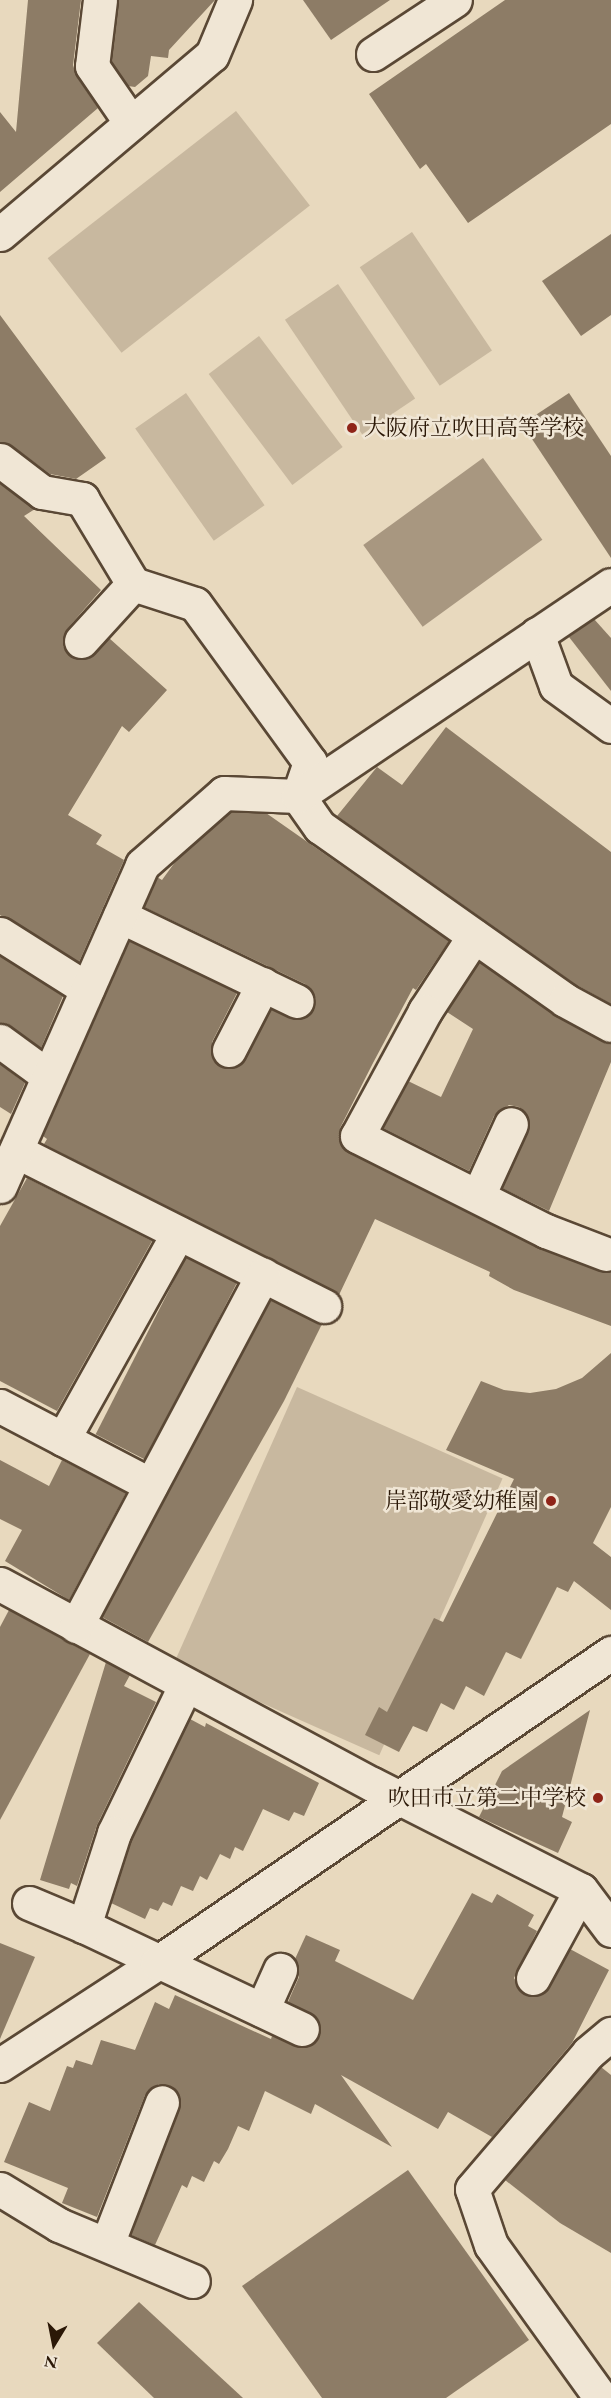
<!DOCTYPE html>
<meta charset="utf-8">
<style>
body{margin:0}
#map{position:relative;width:611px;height:2398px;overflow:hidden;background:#e8d9be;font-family:"EB Garamond","Noto Serif JP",serif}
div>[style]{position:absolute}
.green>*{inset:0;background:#c8b89f;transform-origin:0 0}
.water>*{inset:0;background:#a89780;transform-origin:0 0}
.building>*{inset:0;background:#8d7c66;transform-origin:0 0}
.roads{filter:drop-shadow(2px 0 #5a4835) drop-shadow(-2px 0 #5a4835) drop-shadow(0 2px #5a4835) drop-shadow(0 -2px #5a4835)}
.minor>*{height:33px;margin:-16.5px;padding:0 16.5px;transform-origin:16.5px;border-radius:16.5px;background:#f0e6d5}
.dots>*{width:16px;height:16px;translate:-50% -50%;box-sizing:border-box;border:3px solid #f0e6d5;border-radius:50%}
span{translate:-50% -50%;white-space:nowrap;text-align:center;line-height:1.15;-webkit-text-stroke:5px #f0e6d5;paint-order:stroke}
.poi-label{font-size:22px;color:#2b1807}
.left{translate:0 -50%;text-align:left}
.right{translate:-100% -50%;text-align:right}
.north{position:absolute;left:24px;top:2314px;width:60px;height:60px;-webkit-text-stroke:4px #f0e6d5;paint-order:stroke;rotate:190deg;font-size:16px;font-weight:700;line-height:24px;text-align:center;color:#2b1807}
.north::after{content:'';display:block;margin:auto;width:21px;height:27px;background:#2b1807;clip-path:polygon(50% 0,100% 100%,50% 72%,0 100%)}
</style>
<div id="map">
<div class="green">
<i style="left:236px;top:111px;width:120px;height:239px;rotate:52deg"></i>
<i style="left:412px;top:232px;width:143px;height:63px;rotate:56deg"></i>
<i style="left:338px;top:284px;width:138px;height:64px;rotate:56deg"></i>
<i style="left:259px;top:336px;width:139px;height:63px;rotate:53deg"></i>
<i style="left:186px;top:393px;width:137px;height:62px;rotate:55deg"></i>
<i style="left:297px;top:1387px;width:225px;height:303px;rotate:24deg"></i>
</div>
<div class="water">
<i style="left:483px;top:458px;width:101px;height:148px;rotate:54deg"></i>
</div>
<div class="building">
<i style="clip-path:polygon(28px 0,81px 0,73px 65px,77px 77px,98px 108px,0 192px,0 112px,16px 132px)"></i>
<i style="clip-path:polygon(118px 0,215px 0,169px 50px,168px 58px,151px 56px,148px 76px,135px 87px,128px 86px,111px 61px)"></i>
<i style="clip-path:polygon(303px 0,390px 0,331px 40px)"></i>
<i style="clip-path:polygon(505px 0,611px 0,611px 124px,468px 223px,426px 164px,420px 169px,369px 94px)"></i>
<i style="clip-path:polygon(611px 234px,611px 315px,581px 336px,542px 281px)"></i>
<i style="clip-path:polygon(0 315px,106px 458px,76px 479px,50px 474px,11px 445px,0 442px)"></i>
<i style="clip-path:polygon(569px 393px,611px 456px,611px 558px,522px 424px)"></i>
<i style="clip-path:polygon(0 484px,35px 509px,24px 516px,101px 590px,67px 629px,63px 646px,68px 654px,87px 659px,109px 638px,167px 690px,129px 732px,122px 726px,68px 815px,102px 835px,96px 844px,124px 860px,79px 962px,0 915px)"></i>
<i style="clip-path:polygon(594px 619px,611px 638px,611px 691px,569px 637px)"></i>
<i style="clip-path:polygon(446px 727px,611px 852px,611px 1004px,575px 984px,337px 816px,377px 767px,402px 785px)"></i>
<i style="clip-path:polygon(231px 812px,266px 813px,449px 941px,416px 990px,413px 988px,373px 1063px,340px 1128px,342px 1147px,538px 1248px,611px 1273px,611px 1326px,514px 1290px,489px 1276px,490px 1272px,375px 1219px,339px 1295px,44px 1144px,47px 1139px,43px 1136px,129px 941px,237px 993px,212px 1042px,213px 1060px,221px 1067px,230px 1069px,245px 1059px,271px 1009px,298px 1020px,314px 1010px,316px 999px,305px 984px,144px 907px,157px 877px,162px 880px,178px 858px)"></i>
<i style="clip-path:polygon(0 956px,63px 996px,41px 1048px,0 1023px)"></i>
<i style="clip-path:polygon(479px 962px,556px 1016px,611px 1044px,611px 1062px,549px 1211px,502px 1188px,528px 1131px,527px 1114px,519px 1107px,509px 1105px,494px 1116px,469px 1171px,383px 1128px,408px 1081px,441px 1097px,473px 1029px,447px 1012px)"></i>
<i style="clip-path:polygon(0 1064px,25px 1083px,11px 1114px,0 1107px)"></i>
<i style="clip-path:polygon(27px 1178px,152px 1241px,57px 1411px,0 1381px,0 1226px)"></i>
<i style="left:186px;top:1257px;width:57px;height:199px;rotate:27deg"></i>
<i style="clip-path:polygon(271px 1300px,322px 1324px,284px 1401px,148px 1642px,102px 1617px)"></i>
<i style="clip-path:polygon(611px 1353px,611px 1507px,593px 1543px,611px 1557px,611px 1610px,574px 1581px,568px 1592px,557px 1587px,521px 1659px,506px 1652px,484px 1696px,466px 1686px,454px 1710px,441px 1703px,427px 1732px,413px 1726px,399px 1752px,365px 1735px,379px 1707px,387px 1712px,434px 1618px,443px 1622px,514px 1479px,446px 1450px,481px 1381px,504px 1390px,530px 1393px,556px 1389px,582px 1378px)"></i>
<i style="clip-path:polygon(0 1460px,49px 1486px,62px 1460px,126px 1493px,69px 1600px,5px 1561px,22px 1530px,0 1519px)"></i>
<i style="clip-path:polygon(9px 1610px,90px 1654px,0 1820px,0 1627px)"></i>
<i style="clip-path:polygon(106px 1662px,130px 1675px,124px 1686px,156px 1702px,97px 1825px,77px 1886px,71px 1883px,69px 1889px,40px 1880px)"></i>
<i style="clip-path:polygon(590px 1710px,562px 1817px,572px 1822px,558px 1853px,479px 1817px,502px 1771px)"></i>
<i style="clip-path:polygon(190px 1719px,205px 1727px,206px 1723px,319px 1783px,304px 1816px,294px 1812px,289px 1821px,263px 1809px,243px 1851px,235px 1847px,230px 1859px,220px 1854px,207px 1880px,200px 1876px,193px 1891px,181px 1886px,172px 1906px,163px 1902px,158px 1911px,150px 1908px,145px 1919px,111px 1903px,131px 1840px)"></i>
<i style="clip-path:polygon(472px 1893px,492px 1903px,497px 1894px,534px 1915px,528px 1926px,537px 1931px,514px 1978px,524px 1994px,543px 1994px,570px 1949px,609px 1970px,572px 2043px,492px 2137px,448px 2112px,438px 2129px,341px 2075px,392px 2147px,315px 2104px,311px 2114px,265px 2091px,249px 2131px,238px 2126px,228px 2149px,219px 2164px,214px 2161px,204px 2182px,192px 2176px,187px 2188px,182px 2185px,155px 2245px,131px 2235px,179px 2109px,180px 2099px,169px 2085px,159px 2084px,145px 2095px,97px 2217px,62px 2203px,68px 2188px,4px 2162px,29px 2102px,50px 2111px,67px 2066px,73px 2068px,76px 2060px,92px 2065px,101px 2040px,135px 2050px,155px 2002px,169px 2009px,175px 1995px,271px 2039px,272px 2036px,303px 2048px,313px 2044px,321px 2028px,318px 2019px,288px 2002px,299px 1977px,295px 1959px,306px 1935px,340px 1950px,335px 1961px,413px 2000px)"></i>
<i style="clip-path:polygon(0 1943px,35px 1957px,0 2039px)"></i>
<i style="clip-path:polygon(601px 2067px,611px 2075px,611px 2253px,560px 2223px,505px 2180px)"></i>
<i style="clip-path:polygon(408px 2170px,529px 2340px,446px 2398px,322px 2398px,242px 2286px)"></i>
<i style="clip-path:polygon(139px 2302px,243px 2398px,154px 2398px,97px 2343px)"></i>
</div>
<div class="roads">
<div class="minor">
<i style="left:100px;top:0;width:66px;rotate:96.9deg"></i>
<i style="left:92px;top:66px;width:69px;rotate:55.6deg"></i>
<i style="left:373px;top:54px;width:98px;rotate:-33.4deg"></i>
<i style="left:0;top:234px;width:277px;rotate:-40.2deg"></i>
<i style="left:212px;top:55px;width:60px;rotate:-67.3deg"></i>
<i style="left:0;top:460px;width:53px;rotate:37.3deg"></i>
<i style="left:42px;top:492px;width:41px;rotate:9.9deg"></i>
<i style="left:82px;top:499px;width:99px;rotate:59deg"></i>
<i style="left:133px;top:584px;width:65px;rotate:17.9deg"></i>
<i style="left:195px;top:604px;width:195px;rotate:54deg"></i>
<i style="left:310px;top:762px;width:36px;rotate:109deg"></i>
<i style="left:298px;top:796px;width:38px;rotate:55deg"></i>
<i style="left:320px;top:827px;width:300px;rotate:35.2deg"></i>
<i style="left:565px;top:1000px;width:52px;rotate:28.5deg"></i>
<i style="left:537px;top:634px;width:55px;rotate:69.9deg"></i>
<i style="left:556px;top:686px;width:68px;rotate:36deg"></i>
<i style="left:81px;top:641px;width:77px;rotate:-47.6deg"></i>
<i style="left:120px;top:916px;width:196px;rotate:25.7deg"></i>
<i style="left:0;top:934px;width:103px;rotate:32.3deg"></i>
<i style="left:474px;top:936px;width:90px;rotate:123.2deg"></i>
<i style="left:425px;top:1011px;width:142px;rotate:118.5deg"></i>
<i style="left:357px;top:1136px;width:212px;rotate:26.7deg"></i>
<i style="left:546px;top:1231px;width:64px;rotate:21deg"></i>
<i style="left:0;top:1041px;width:59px;rotate:36.1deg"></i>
<i style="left:229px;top:1050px;width:74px;rotate:-62.7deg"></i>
<i style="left:16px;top:1151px;width:345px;rotate:26.7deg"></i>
<i style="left:0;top:1186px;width:351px;rotate:-66.1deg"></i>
<i style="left:142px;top:865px;width:109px;rotate:-41.3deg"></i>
<i style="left:224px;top:793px;width:74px;rotate:2.3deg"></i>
<i style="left:298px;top:796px;width:377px;rotate:-34deg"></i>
<i style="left:478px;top:1196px;width:79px;rotate:-65.4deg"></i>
<i style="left:0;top:1406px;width:170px;rotate:27.6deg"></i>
<i style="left:63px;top:1439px;width:236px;rotate:-60.8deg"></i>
<i style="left:0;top:1584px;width:422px;rotate:28.3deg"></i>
<i style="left:372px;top:1784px;width:234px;rotate:26.9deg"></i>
<i style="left:581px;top:1890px;width:50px;rotate:53.1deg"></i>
<i style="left:76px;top:1626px;width:398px;rotate:-62deg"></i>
<i style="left:185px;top:1686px;width:163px;rotate:115.8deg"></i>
<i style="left:114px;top:1833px;width:98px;rotate:107.9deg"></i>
<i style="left:84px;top:1926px;width:241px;rotate:25.3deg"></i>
<i style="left:29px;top:1903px;width:60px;rotate:22.7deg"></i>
<i style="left:533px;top:1978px;width:100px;rotate:-61.4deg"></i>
<i style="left:262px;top:2010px;width:44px;rotate:-65.8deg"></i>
<i style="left:0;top:2065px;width:187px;rotate:-33deg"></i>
<i style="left:157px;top:1963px;width:550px;rotate:-34.33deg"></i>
<i style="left:0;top:2189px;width:69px;rotate:31.4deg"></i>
<i style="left:59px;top:2225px;width:145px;rotate:22.7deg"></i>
<i style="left:107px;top:2244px;width:152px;rotate:-68.8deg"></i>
<i style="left:601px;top:2398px;width:188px;rotate:-125.7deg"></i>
<i style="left:491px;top:2245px;width:59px;rotate:-108.7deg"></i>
<i style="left:472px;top:2189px;width:179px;rotate:-49.5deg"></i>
<i style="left:588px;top:2053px;width:30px;rotate:-40deg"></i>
</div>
</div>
<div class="dots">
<i style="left:352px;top:428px;background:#8f2418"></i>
<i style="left:551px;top:1501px;background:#8f2418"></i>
<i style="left:598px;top:1798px;background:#8f2418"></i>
</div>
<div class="poi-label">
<span class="left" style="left:364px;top:428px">大阪府立吹田高等学校</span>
<span class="right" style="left:539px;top:1501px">岸部敬愛幼稚園</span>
<span class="right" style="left:586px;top:1798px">吹田市立第二中学校</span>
</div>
<div class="north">N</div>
</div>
